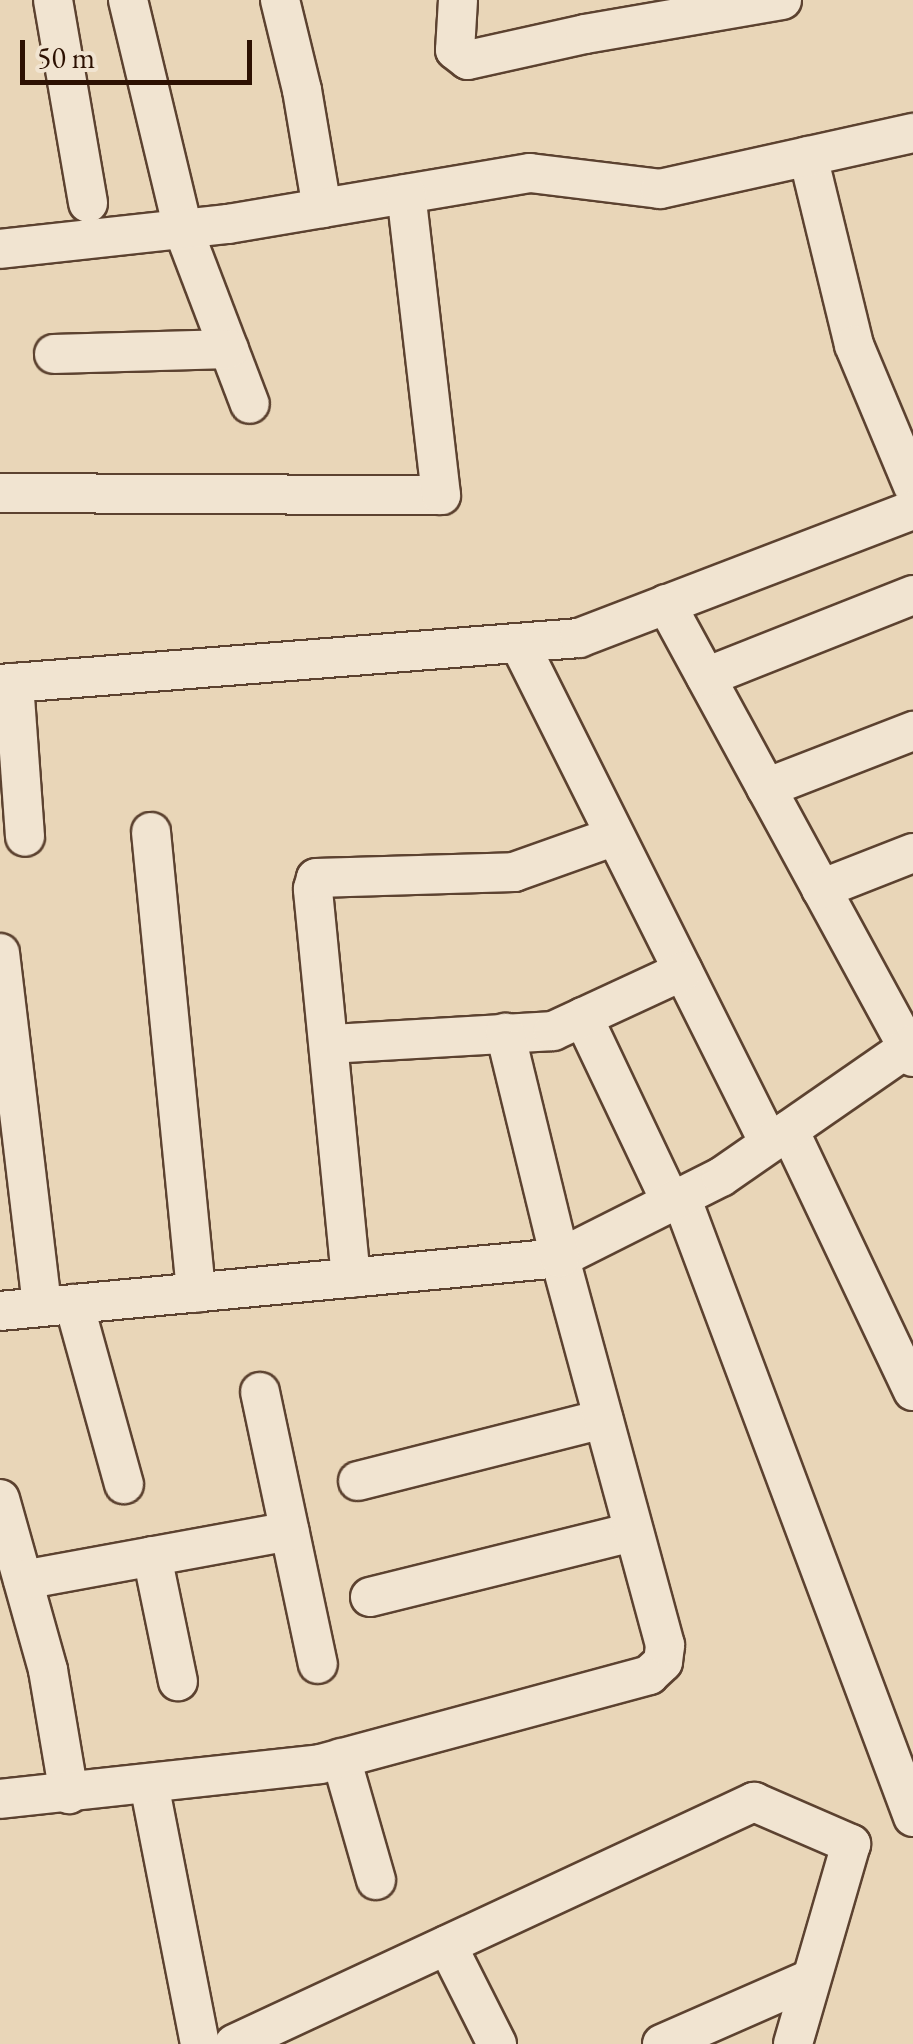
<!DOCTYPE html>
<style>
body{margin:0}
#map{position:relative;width:913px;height:2044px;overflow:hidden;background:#e9d6b8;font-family:"EB Garamond",serif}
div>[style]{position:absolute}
.roads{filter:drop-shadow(2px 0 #5c4230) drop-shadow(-2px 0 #5c4230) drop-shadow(0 2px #5c4230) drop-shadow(0 -2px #5c4230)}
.minor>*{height:38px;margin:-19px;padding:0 19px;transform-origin:19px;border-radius:19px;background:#f1e4d1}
span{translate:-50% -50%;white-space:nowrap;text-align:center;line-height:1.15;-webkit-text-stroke:8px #f1e4d1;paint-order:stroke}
.scale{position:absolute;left:20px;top:40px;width:232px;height:45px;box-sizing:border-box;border:5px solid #2d1102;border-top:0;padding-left:12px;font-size:30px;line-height:35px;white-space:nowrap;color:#2d1102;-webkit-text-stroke:8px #f1e4d1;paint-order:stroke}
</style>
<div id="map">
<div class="roads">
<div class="minor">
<i style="left:53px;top:0;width:206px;rotate:80.2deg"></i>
<i style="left:128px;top:0;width:236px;rotate:76.5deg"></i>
<i style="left:183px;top:229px;width:187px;rotate:69.1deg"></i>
<i style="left:280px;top:0;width:93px;rotate:76.3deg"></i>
<i style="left:302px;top:90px;width:120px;rotate:80.4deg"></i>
<i style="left:458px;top:0;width:50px;rotate:93.4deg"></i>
<i style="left:455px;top:50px;width:16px;rotate:38deg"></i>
<i style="left:468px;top:60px;width:120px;rotate:-12.5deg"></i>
<i style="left:585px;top:34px;width:200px;rotate:-9.8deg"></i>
<i style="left:808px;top:156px;width:195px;rotate:76.3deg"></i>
<i style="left:854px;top:345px;width:153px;rotate:67.3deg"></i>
<i style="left:0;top:249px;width:229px;rotate:-6.3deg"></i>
<i style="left:228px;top:224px;width:306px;rotate:-9.6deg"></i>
<i style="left:530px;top:173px;width:131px;rotate:7deg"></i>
<i style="left:660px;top:189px;width:259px;rotate:-12.5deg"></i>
<i style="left:54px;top:354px;width:175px;rotate:-1.6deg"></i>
<i style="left:0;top:493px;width:441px;rotate:0.3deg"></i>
<i style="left:441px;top:495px;width:303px;rotate:-96.6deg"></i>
<i style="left:666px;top:604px;width:516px;rotate:61.4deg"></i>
<i style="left:519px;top:643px;width:559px;rotate:63.43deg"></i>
<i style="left:706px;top:677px;width:223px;rotate:-21.6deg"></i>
<i style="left:14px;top:683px;width:154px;rotate:85.9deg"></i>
<i style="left:0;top:684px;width:581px;rotate:-4.54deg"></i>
<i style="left:579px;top:638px;width:358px;rotate:-21deg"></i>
<i style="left:766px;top:788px;width:158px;rotate:-21.2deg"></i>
<i style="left:151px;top:832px;width:463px;rotate:84.4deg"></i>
<i style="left:821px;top:889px;width:99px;rotate:-21.4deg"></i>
<i style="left:0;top:953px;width:356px;rotate:83.2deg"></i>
<i style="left:583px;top:1017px;width:205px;rotate:64.6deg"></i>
<i style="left:330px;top:1044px;width:223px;rotate:-3.3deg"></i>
<i style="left:553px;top:1031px;width:143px;rotate:-24.8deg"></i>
<i style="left:789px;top:1130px;width:289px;rotate:64.6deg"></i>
<i style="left:681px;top:1197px;width:662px;rotate:69.48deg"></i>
<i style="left:351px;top:1278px;width:391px;rotate:-95.6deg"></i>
<i style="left:313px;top:889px;width:11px;rotate:-75deg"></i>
<i style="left:316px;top:878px;width:198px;rotate:-1.7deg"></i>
<i style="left:514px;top:872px;width:107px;rotate:-19.6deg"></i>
<i style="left:74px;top:1304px;width:187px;rotate:74.5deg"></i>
<i style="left:0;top:1311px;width:563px;rotate:-5.41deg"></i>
<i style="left:560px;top:1258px;width:180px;rotate:-26.7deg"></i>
<i style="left:721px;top:1177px;width:234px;rotate:-34.7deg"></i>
<i style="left:260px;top:1392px;width:278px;rotate:78deg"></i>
<i style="left:358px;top:1481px;width:253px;rotate:-14.2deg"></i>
<i style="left:0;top:1499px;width:178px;rotate:74.3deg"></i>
<i style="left:48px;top:1670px;width:126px;rotate:80.4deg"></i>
<i style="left:152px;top:1556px;width:128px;rotate:78.3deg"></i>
<i style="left:23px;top:1580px;width:271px;rotate:-10.4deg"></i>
<i style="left:370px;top:1597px;width:271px;rotate:-13.9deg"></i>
<i style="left:341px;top:1758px;width:127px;rotate:74deg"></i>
<i style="left:149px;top:1784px;width:265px;rotate:78.9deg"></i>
<i style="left:0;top:1799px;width:322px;rotate:-6.2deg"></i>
<i style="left:320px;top:1764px;width:341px;rotate:-15.1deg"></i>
<i style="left:649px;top:1675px;width:19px;rotate:-43deg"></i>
<i style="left:663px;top:1662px;width:17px;rotate:-83deg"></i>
<i style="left:665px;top:1645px;width:401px;rotate:-105.2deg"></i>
<i style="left:560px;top:1258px;width:232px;rotate:-103.7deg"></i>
<i style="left:447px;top:1945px;width:111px;rotate:63.2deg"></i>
<i style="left:234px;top:2044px;width:574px;rotate:-24.96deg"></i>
<i style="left:754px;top:1802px;width:106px;rotate:23.4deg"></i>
<i style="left:851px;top:1844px;width:208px;rotate:106.2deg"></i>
<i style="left:662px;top:2044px;width:159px;rotate:-23.7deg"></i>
</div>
</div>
<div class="scale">50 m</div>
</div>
